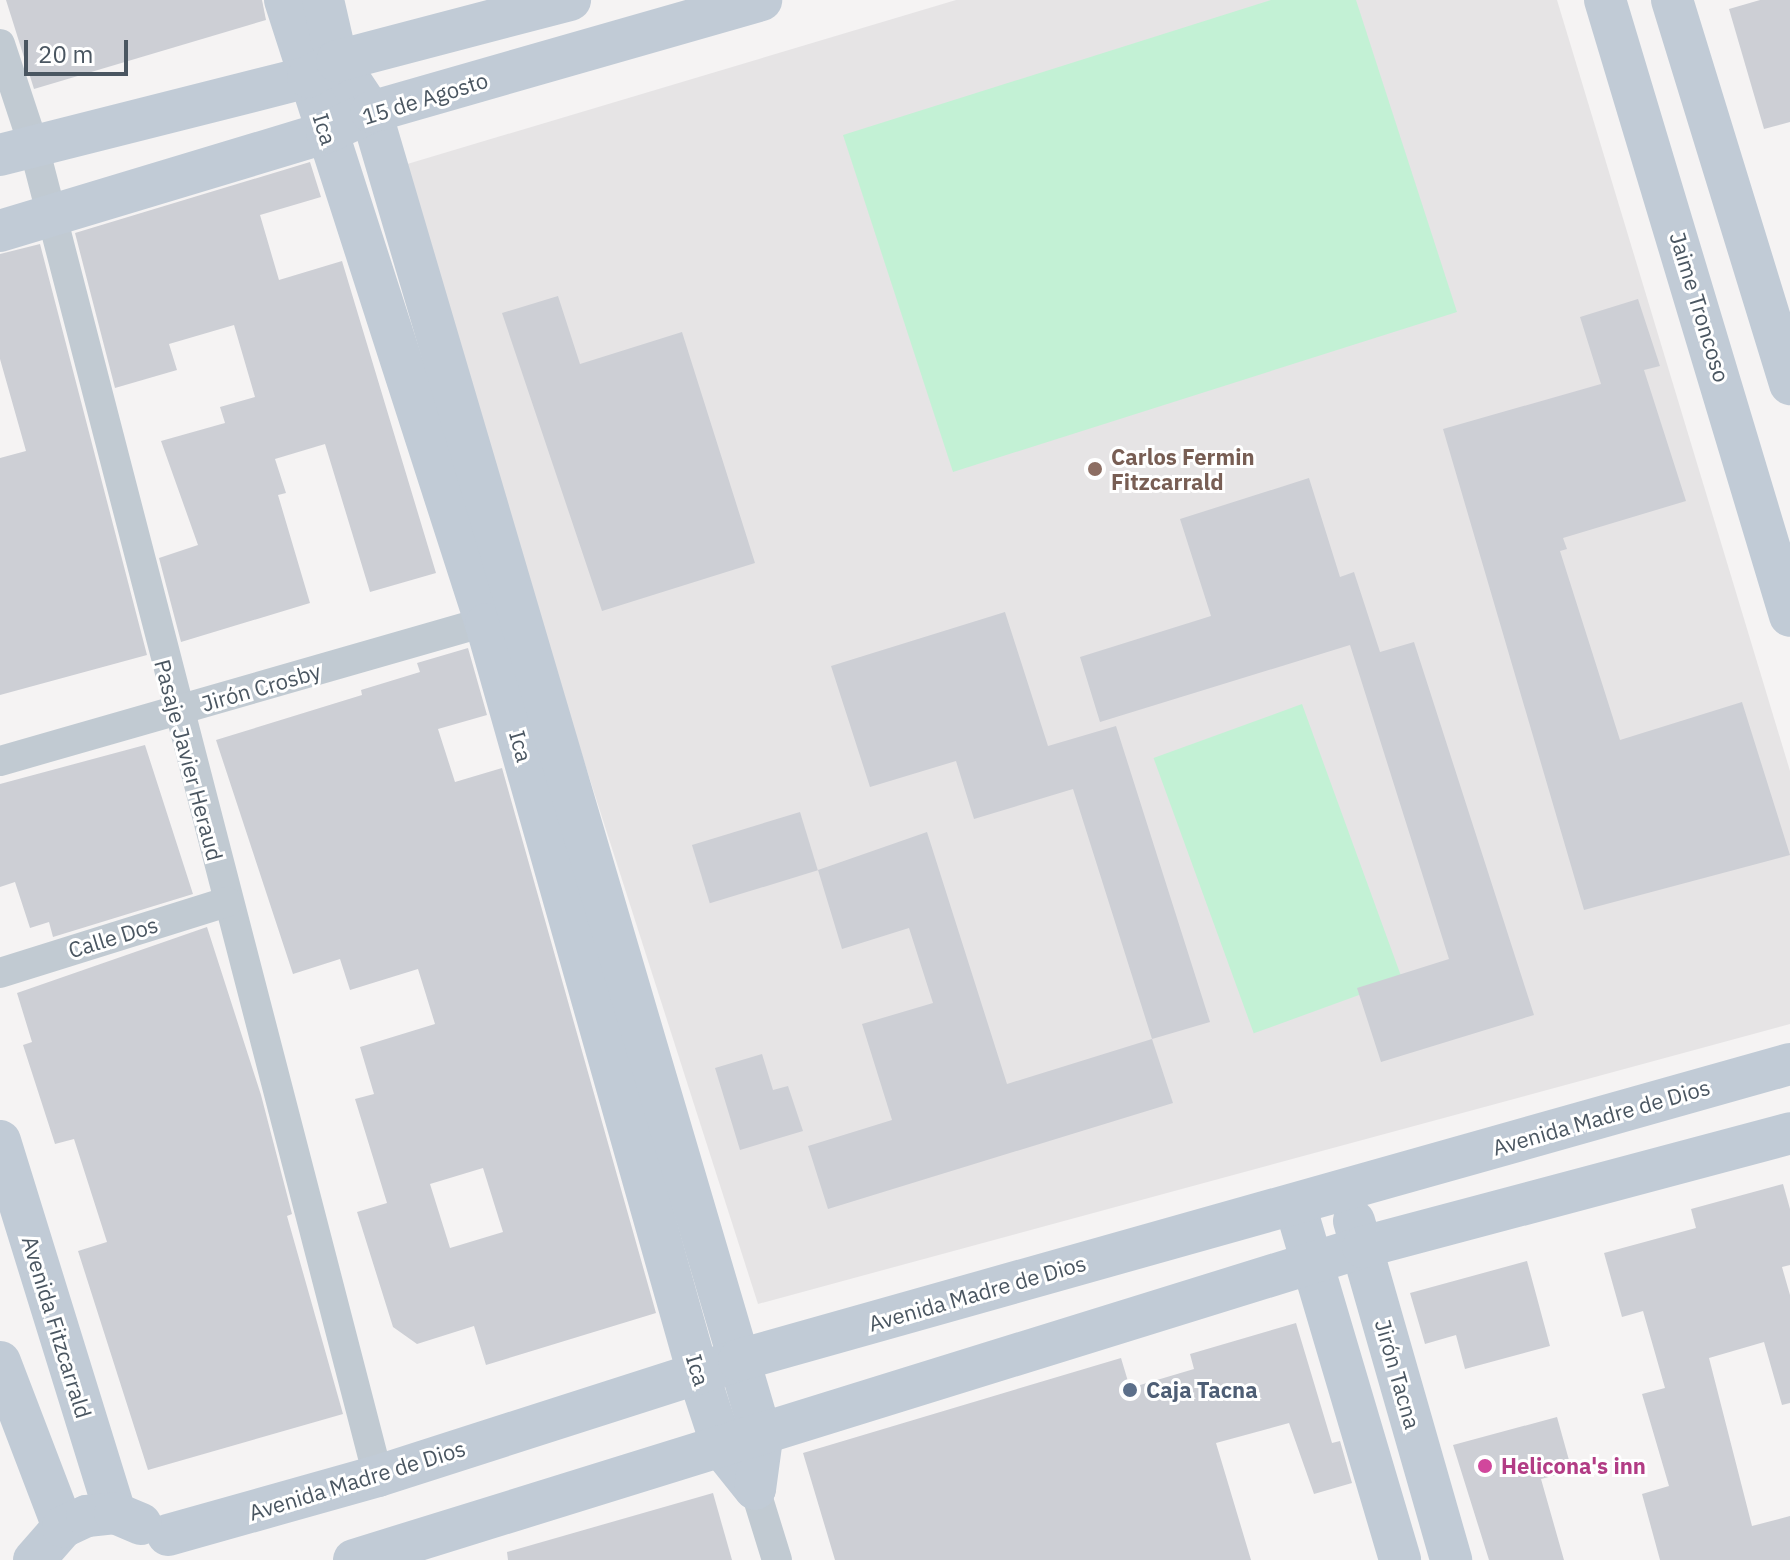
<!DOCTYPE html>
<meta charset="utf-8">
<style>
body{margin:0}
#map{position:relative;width:1790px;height:1560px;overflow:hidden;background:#f5f3f3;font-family:"IBM Plex Sans",sans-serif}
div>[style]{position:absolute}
.education>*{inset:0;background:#e6e4e5}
.green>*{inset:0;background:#c3f1d5;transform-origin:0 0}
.building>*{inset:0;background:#cdcfd5;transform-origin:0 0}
.street>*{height:30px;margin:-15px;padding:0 15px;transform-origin:15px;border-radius:15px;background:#c1cad2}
.secondary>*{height:42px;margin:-21px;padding:0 21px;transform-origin:21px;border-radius:21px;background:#c1cbd6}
.dots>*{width:22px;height:22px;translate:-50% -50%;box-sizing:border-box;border:4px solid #fff;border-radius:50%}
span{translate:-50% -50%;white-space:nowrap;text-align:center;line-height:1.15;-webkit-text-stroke:6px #fff;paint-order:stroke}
.street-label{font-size:22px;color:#4a5661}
.education-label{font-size:22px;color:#785e54;font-weight:700}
.left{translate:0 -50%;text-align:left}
.service-label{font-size:22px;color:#4e5e75;font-weight:700}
.hotel-label{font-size:22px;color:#b23c85;font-weight:700}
.scale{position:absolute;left:24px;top:40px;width:104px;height:36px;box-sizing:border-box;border:4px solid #4a5661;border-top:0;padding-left:10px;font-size:24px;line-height:28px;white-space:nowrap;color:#4a5661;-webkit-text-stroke:6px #fff;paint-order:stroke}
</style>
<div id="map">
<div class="education">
<i style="clip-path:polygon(956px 0,1557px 0,1790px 771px,1790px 1024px,758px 1304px,394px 168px)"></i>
</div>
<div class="green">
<i style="clip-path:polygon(1271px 0,1356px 0,1457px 312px,953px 472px,843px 135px)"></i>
<i style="left:1302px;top:704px;width:293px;height:158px;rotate:70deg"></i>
</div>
<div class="building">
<i style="clip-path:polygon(6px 0,262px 0,266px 20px,34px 89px)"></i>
<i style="clip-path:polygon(1760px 0,1790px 0,1790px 122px,1764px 129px,1729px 9px)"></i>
<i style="clip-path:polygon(310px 162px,321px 197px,260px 215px,279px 280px,342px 261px,436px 573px,370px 592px,325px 444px,275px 459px,286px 493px,278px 495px,310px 603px,181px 642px,159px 558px,198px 545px,161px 441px,225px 423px,220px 407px,255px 397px,234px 325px,169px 344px,177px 370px,115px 388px,75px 233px)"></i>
<i style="clip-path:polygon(40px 244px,147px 655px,0 695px,0 458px,26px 451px,0 359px,0 254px)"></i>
<i style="clip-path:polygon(558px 296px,580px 364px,682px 332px,755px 563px,602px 611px,502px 313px)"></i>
<i style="clip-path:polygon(1638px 299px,1660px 366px,1644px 370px,1686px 501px,1563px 538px,1567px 549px,1560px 551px,1620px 740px,1742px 702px,1790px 855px,1584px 910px,1443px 429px,1601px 384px,1580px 317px)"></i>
<i style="clip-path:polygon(1309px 478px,1340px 577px,1354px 572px,1380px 652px,1414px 642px,1534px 1015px,1381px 1062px,1357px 988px,1449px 959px,1350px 645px,1100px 722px,1080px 657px,1211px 616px,1180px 519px)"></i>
<i style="clip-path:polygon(1005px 612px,1048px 746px,1116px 726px,1210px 1022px,1152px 1039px,1073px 789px,974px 819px,956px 761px,870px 787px,831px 666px)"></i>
<i style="clip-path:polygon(evenodd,468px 648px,487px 715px,438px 729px,455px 782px,502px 768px,656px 1313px,486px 1365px,474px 1326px,417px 1344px,393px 1327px,357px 1212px,387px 1203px,355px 1099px,374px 1094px,360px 1047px,435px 1024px,418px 969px,350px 990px,340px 959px,293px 974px,216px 740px,362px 695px,361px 690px,420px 672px,417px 663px,468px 648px,483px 1168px,503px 1232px,450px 1248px,430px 1184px,483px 1168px)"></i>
<i style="clip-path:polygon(145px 745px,193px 894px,53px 937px,49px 922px,30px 928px,15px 882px,0 887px,0 784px)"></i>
<i style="left:800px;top:812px;width:61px;height:113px;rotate:73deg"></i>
<i style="clip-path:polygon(927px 832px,1007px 1084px,1152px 1039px,1173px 1103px,828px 1209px,808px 1146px,892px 1120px,862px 1024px,933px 1003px,909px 928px,842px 949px,818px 870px)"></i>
<i style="clip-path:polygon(207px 927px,261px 1095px,292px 1214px,287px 1216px,343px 1414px,148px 1470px,78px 1251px,107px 1242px,74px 1139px,55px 1144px,23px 1045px,32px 1042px,17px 993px)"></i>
<i style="clip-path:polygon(762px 1054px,773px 1090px,788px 1086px,803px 1131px,740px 1150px,715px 1068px)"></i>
<i style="clip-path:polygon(1783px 1184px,1790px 1209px,1790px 1265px,1782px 1267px,1790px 1295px,1790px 1403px,1782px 1405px,1764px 1342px,1709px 1358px,1752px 1526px,1790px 1516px,1790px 1560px,1660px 1560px,1642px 1494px,1669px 1486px,1642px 1394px,1665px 1388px,1643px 1311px,1622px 1317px,1604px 1253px,1696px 1228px,1691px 1209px)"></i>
<i style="clip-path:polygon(1527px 1261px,1550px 1346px,1465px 1369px,1456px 1335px,1425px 1344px,1410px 1293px)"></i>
<i style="clip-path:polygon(1296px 1323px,1332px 1443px,1340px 1441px,1352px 1483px,1314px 1494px,1289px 1423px,1216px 1443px,1251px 1560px,835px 1560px,803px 1453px,1121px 1358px,1130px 1388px,1194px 1369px,1190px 1354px)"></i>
<i style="clip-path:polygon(1557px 1417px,1572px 1471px,1541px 1479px,1564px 1560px,1489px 1560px,1453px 1445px)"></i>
<i style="clip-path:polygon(713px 1493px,732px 1560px,508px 1560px,507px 1552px)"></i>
</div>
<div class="street">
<i style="left:0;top:44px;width:108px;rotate:71.7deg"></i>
<i style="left:34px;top:147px;width:1373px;rotate:75.49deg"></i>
<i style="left:0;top:761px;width:522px;rotate:-16.01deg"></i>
<i style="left:0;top:973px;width:238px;rotate:-17.4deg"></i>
<i style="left:755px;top:1489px;width:74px;rotate:72.8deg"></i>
</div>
<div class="secondary">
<i style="left:285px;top:0;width:656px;rotate:72.15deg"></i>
<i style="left:486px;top:624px;width:778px;rotate:74.2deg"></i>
<i style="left:698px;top:1373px;width:80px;rotate:71.8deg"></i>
<i style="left:723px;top:1449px;width:51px;rotate:51.3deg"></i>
<i style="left:323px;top:0;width:63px;rotate:77.1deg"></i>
<i style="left:337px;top:61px;width:61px;rotate:56.3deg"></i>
<i style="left:371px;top:112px;width:1382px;rotate:73.57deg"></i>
<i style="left:762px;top:1438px;width:51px;rotate:97.8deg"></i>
<i style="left:1605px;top:0;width:643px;rotate:73.28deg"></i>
<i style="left:1672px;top:0;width:402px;rotate:72.9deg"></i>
<i style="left:0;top:155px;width:318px;rotate:-14.2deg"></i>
<i style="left:308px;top:77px;width:33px;rotate:-29deg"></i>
<i style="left:337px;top:61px;width:241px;rotate:-14.7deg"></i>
<i style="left:0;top:231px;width:342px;rotate:-16.8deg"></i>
<i style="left:327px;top:132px;width:48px;rotate:-24.4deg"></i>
<i style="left:371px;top:112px;width:406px;rotate:-16deg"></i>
<i style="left:0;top:1141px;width:389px;rotate:72.8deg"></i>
<i style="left:1295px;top:1205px;width:370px;rotate:73.5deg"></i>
<i style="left:1354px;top:1221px;width:353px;rotate:74deg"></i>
<i style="left:0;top:1362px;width:177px;rotate:69.1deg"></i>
<i style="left:168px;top:1535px;width:218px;rotate:-15.7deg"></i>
<i style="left:378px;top:1476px;width:379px;rotate:-17.8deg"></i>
<i style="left:739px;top:1360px;width:1092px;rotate:-15.73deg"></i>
<i style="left:34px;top:1560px;width:44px;rotate:-48.7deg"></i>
<i style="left:63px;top:1527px;width:26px;rotate:-25deg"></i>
<i style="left:87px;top:1516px;width:28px;rotate:-6deg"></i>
<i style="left:115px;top:1513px;width:28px;rotate:23deg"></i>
<i style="left:354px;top:1560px;width:1056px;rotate:-17.23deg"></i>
<i style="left:1363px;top:1247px;width:442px;rotate:-14.9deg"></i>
</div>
<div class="dots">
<i style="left:1095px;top:469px;background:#8d6e63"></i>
<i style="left:1130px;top:1390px;background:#5c6f8a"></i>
<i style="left:1485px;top:1466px;background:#d1479c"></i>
</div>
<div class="street-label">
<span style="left:425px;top:98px;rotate:-17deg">15 de Agosto</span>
<span style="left:325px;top:129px;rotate:72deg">Ica</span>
<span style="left:1700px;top:307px;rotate:73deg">Jaime Troncoso</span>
<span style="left:261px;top:687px;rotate:-16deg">Jirón Crosby</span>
<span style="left:521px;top:746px;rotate:74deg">Ica</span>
<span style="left:189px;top:760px;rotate:75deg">Pasaje Javier Heraud</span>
<span style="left:113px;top:937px;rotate:-17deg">Calle Dos</span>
<span style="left:1601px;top:1117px;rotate:-16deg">Avenida Madre de Dios</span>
<span style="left:977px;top:1293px;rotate:-16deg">Avenida Madre de Dios</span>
<span style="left:57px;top:1327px;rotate:73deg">Avenida Fitzcarrald</span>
<span style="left:698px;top:1370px;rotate:73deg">Ica</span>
<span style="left:1398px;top:1374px;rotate:74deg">Jirón Tacna</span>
<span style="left:357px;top:1480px;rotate:-17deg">Avenida Madre de Dios</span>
</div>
<div class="education-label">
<span class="left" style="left:1111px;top:469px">Carlos Fermin<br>Fitzcarrald</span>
</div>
<div class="service-label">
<span class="left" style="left:1146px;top:1390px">Caja Tacna</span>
</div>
<div class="hotel-label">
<span class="left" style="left:1501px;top:1466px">Helicona's inn</span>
</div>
<div class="scale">20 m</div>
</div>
